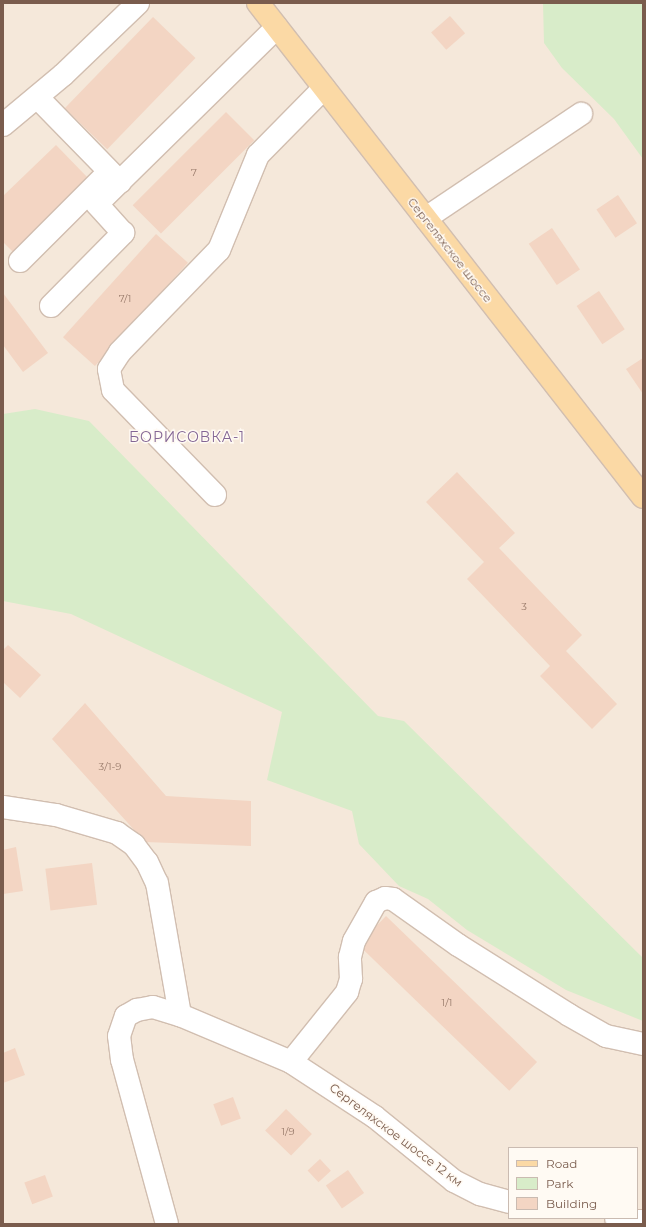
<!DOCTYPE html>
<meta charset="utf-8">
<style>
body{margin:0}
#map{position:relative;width:646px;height:1227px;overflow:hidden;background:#fdf6ec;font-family:Montserrat,sans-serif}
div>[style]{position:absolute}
.residential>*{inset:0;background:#f5e8da}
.green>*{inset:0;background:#d8ecc9}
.building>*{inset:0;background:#f3d5c3;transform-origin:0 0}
.roads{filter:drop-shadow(1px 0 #d1beb0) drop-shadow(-1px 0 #d1beb0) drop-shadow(0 1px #d1beb0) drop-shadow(0 -1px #d1beb0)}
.minor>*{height:22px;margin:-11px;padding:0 11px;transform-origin:11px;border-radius:11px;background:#fff}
.major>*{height:22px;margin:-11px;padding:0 11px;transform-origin:11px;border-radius:11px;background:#fbd9a5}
span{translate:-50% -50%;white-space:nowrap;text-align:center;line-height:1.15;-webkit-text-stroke:3px #fffaf3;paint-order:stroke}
.number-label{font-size:10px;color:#987a6a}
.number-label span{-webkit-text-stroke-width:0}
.street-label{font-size:12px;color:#7a5c4d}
.quarter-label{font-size:14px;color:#846695;letter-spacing:1px}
.frame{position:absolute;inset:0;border:4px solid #7a5c4d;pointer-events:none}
.legend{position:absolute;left:508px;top:1147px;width:130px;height:72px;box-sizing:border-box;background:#fffaf3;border:1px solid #cabbb1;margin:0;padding:5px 7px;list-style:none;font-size:12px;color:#7a5c4d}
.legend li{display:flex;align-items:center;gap:8px;height:20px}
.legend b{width:20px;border:1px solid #cabbb1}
</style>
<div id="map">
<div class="residential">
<i style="clip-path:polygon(evenodd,3px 3px,643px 3px,643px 1224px,3px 1224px,3px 3px,509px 1148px,637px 1148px,637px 1218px,509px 1218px,509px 1148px)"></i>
</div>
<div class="green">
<i style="clip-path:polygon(543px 3px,643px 3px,643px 159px,614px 119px,562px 68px,544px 43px)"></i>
<i style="clip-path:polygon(35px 409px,89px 421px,378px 716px,404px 721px,643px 958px,643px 1021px,566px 990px,467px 930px,428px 899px,399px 886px,359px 844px,352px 811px,267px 780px,282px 712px,71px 614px,3px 601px,3px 414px)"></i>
</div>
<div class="building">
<i style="left:450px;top:16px;width:23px;height:25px;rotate:49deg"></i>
<i style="left:153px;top:17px;width:59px;height:127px;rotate:44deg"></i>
<i style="left:226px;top:112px;width:40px;height:132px;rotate:45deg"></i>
<i style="clip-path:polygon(56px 145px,89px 179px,13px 252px,3px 242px,3px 196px)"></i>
<i style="left:618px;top:195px;width:34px;height:26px;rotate:56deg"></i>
<i style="left:552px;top:228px;width:50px;height:28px;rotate:56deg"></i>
<i style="left:156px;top:234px;width:43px;height:139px;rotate:42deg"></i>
<i style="left:599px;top:291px;width:46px;height:27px;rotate:56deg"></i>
<i style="clip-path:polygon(3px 293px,48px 353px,23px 372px,3px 345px)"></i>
<i style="clip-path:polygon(643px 358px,643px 394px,626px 369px)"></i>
<i style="clip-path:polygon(457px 472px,515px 533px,499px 548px,582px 635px,566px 651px,617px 704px,592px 729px,540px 676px,550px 666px,467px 579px,484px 562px,426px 502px)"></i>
<i style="clip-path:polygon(8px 645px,41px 675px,20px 698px,3px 682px,3px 650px)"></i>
<i style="clip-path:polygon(85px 703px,166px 796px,251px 801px,251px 846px,145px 842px,52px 739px)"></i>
<i style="clip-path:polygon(16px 847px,23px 891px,3px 894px,3px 850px)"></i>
<i style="left:92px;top:863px;width:42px;height:47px;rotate:83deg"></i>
<i style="left:386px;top:916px;width:210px;height:40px;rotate:44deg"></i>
<i style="clip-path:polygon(15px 1048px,25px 1075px,3px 1083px,3px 1053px)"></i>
<i style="left:233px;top:1097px;width:23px;height:21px;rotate:70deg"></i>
<i style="left:286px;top:1109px;width:36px;height:30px;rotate:44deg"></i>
<i style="left:320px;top:1159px;width:16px;height:17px;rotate:47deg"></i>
<i style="left:348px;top:1170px;width:28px;height:27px;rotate:55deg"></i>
<i style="left:45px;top:1175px;width:23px;height:22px;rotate:70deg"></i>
</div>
<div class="roads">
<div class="minor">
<i style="left:37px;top:97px;width:119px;rotate:45.7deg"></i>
<i style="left:3px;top:125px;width:78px;rotate:-39.8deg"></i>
<i style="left:63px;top:75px;width:104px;rotate:-43.8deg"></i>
<i style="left:426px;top:218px;width:187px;rotate:-33.9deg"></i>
<i style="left:20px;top:261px;width:119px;rotate:-45deg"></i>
<i style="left:51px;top:306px;width:103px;rotate:-45.4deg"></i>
<i style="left:123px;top:233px;width:39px;rotate:-132deg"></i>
<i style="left:97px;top:204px;width:252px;rotate:-44.5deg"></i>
<i style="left:215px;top:495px;width:146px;rotate:-134.2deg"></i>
<i style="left:113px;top:390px;width:21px;rotate:-101deg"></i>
<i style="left:109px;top:369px;width:20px;rotate:-57deg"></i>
<i style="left:120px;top:352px;width:142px;rotate:-45.9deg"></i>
<i style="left:219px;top:250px;width:103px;rotate:-67.7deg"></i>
<i style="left:258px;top:155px;width:94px;rotate:-45.4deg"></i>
<i style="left:3px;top:807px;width:54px;rotate:8.6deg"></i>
<i style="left:56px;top:815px;width:64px;rotate:16.4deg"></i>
<i style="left:117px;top:833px;width:21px;rotate:35deg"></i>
<i style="left:134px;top:845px;width:21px;rotate:53deg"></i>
<i style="left:147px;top:862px;width:23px;rotate:65deg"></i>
<i style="left:157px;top:883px;width:134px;rotate:80.1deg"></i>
<i style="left:180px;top:1015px;width:121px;rotate:22.9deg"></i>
<i style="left:291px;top:1062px;width:100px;rotate:33.2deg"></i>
<i style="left:375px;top:1117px;width:102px;rotate:39deg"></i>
<i style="left:454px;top:1181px;width:29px;rotate:27deg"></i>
<i style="left:480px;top:1194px;width:30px;rotate:15deg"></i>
<i style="left:291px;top:1062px;width:90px;rotate:-51.3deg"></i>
<i style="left:347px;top:992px;width:14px;rotate:-73deg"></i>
<i style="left:351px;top:979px;width:22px;rotate:-93deg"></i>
<i style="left:350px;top:957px;width:16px;rotate:-76deg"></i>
<i style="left:354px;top:941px;width:45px;rotate:-60.6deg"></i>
<i style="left:376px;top:902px;width:10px;rotate:-24deg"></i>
<i style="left:385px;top:898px;width:8px;rotate:7deg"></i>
<i style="left:393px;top:899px;width:80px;rotate:35.3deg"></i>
<i style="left:458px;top:945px;width:131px;rotate:32.2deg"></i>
<i style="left:569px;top:1015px;width:43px;rotate:29.6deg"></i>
<i style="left:606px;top:1036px;width:38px;rotate:12deg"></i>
<i style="left:616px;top:1218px;width:27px;rotate:8deg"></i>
<i style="left:167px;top:1224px;width:170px;rotate:-105.3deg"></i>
<i style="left:122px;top:1060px;width:24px;rotate:-97deg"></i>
<i style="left:119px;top:1036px;width:21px;rotate:-71deg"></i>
<i style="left:126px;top:1016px;width:13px;rotate:-29deg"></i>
<i style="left:137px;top:1010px;width:16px;rotate:-11deg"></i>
<i style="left:153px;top:1007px;width:28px;rotate:17deg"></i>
</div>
<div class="major">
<i style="left:258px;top:3px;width:626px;rotate:52.07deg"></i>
</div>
</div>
<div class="number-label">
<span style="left:194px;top:173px">7</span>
<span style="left:125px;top:299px">7/1</span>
<span style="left:524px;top:607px">3</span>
<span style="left:110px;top:767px">3/1-9</span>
<span style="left:447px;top:1003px">1/1</span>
<span style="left:288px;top:1132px">1/9</span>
</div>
<div class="street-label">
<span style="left:450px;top:250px;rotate:52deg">Сергеляхское шоссе</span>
<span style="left:396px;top:1135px;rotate:37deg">Сергеляхское шоссе 12 км</span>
</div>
<div class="quarter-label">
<span style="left:187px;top:437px">БОРИСОВКА-1</span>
</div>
<div class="frame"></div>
<ul class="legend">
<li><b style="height:5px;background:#fbd9a5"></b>Road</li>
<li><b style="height:11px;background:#d8ecc9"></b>Park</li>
<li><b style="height:11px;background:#f3d5c3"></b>Building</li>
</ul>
</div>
